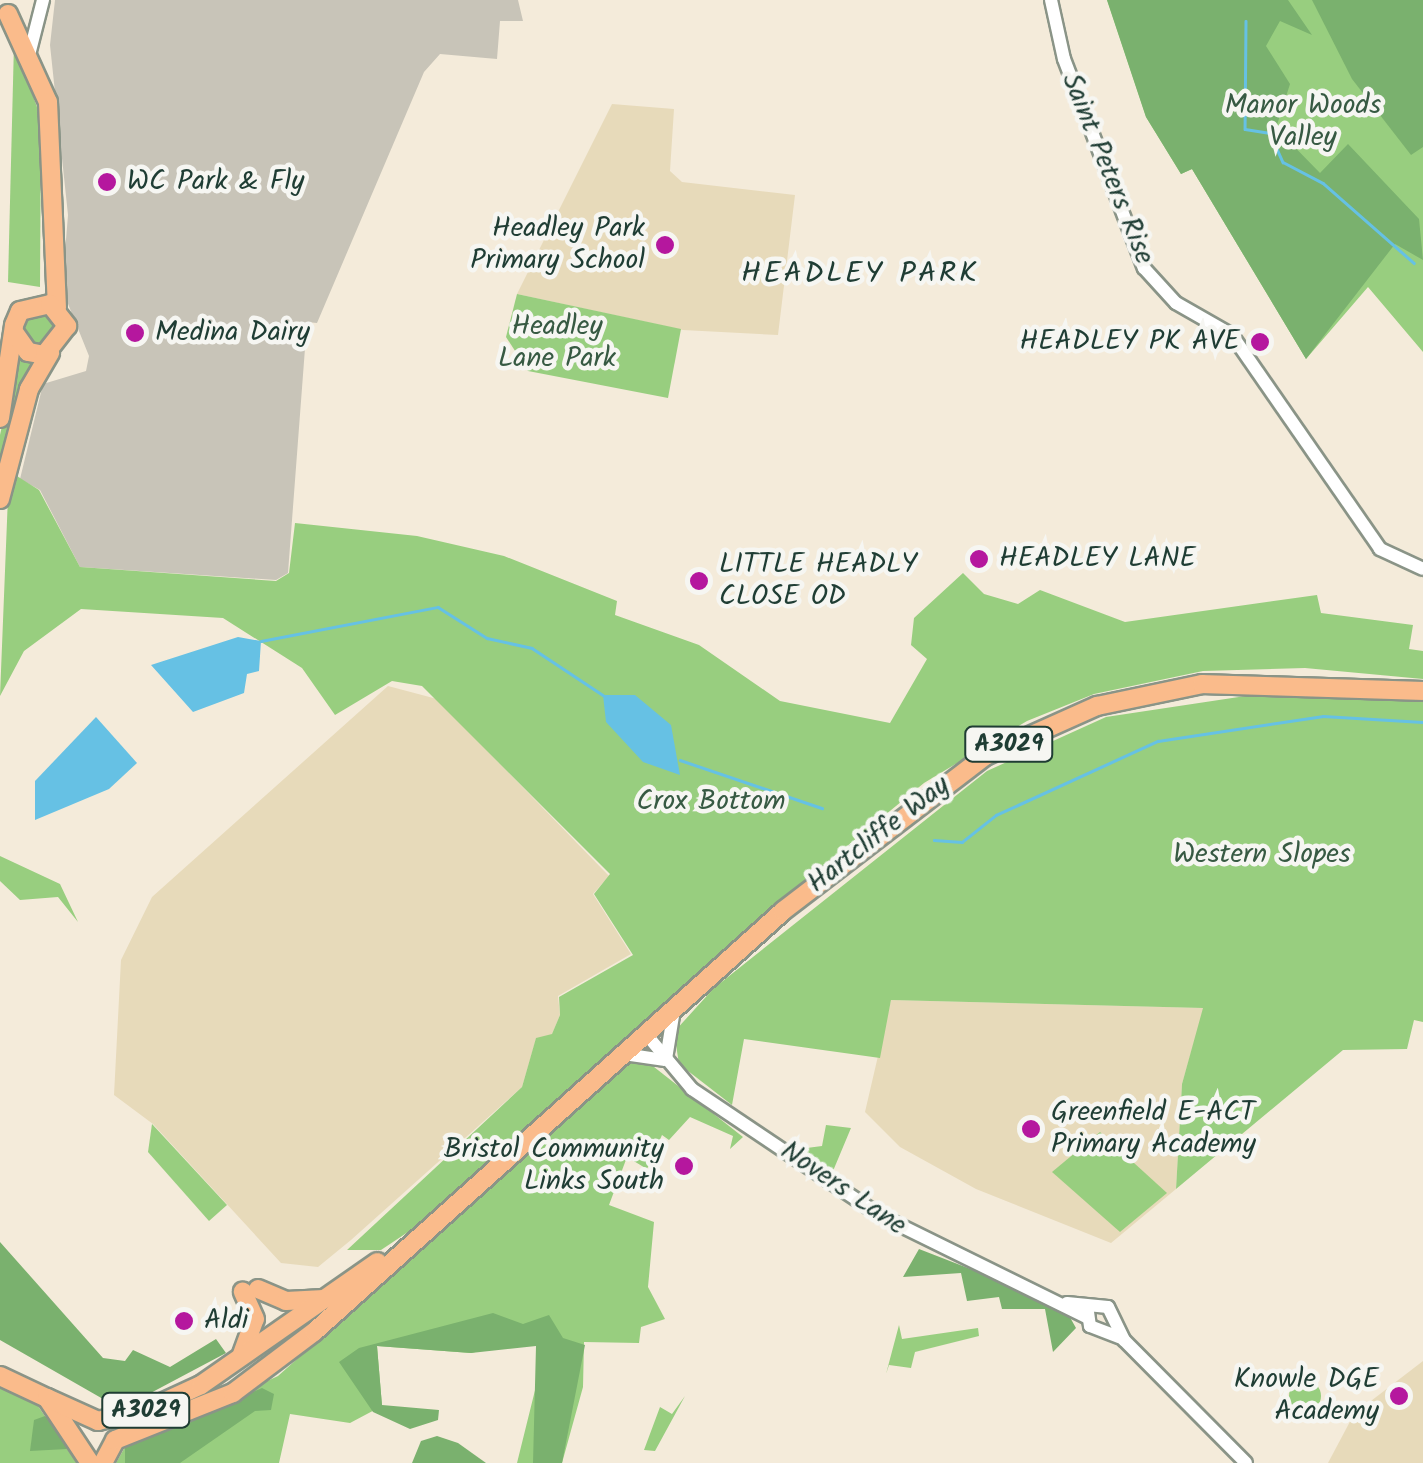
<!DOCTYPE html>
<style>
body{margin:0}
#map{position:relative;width:1423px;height:1463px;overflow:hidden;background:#f4ebda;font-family:Kalam,sans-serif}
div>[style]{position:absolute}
.built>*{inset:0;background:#e7daba}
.industrial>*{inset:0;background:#c8c4b8}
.green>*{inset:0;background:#98ce7f}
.round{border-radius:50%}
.forest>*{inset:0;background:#7ab16e}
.water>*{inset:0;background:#66c1e4}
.stream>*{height:2.5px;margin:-1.25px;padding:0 1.25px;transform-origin:1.25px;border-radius:1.25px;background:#66c1e4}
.roads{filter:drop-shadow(2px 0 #8a9487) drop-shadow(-2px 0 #8a9487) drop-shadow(0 2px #8a9487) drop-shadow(0 -2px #8a9487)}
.tertiary>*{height:12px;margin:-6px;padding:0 6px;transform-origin:6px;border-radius:6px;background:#fff}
.trunk>*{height:18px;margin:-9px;padding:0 9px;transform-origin:9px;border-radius:9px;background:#fabb8b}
.dots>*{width:28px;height:28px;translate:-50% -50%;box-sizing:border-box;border:5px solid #f6f6f2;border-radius:50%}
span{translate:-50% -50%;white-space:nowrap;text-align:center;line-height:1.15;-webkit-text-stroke:9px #f6f6f2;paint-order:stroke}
.shield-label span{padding:2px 8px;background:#f6f6f2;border:2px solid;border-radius:8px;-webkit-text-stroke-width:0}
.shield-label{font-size:25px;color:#1f3d34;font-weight:700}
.park-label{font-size:28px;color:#375a43}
.street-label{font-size:28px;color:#1f3d34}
.poi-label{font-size:28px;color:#1f3d34}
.left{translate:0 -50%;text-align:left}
.right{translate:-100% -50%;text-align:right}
.neighbourhood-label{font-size:30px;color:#1f3d34;letter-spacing:2.5px}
</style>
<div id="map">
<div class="built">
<i style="clip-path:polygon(612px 104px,674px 109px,670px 171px,682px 182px,795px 195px,778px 335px,683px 330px,517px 294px)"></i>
<i style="clip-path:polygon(388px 686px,437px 699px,609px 876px,593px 894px,631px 954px,558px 996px,560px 1015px,551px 1037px,536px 1039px,522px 1087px,351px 1240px,318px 1267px,281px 1263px,153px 1124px,114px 1095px,121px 960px,152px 897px)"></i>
<i style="clip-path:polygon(891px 1000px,1204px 1008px,1182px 1084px,1176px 1189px,1111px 1243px,976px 1189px,900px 1147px,865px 1112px)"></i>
<i style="clip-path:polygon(1423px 1361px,1423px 1463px,1328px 1463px,1354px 1414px)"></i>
</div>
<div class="industrial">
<i style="clip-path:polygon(55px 0,518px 0,523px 21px,500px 21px,497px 59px,440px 54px,424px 72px,317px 323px,307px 322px,288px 573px,276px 580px,80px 567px,40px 490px,20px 479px,43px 384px,86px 371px,89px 356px,62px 289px,68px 215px,50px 45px)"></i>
</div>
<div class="green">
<i style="clip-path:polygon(1107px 0,1423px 0,1423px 352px,1368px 287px,1306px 359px,1192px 169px,1181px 174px,1146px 117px)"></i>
<i style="clip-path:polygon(14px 43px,41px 118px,40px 287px,8px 282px)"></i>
<i style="clip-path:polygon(517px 294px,681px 329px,668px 398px,528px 371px,506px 337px)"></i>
<i style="clip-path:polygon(42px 307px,62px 327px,37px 350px,20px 321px)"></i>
<i style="clip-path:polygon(18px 351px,42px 361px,0 481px,0 435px)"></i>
<i style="clip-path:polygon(9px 471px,39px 490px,80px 567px,276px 581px,289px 573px,295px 523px,417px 536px,504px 556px,617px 601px,615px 615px,699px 645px,780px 701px,890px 723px,927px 659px,911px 645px,914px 618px,963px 573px,984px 594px,1018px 604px,1040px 590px,1125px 622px,1317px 595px,1321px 613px,1413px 625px,1409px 649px,1423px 651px,1423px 679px,1305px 668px,1203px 671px,1094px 694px,1027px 721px,924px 783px,840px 852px,438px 1212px,381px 1250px,347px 1250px,522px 1087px,536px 1038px,552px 1034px,560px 1015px,559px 997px,633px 955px,594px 894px,610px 874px,422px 686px,392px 681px,335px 715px,302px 668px,223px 618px,81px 609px,24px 651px,0 696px)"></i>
<i style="clip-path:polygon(1272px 692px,1423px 701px,1423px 1022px,1414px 1020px,1407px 1049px,1343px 1050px,1176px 1189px,1182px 1084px,1203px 1008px,891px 1000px,880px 1058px,744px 1039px,732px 1105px,679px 1064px,674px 1032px,714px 988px,987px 771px,1106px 717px)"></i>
<i style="clip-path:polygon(0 856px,60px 884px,78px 922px,58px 897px,20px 900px,0 881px)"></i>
<i style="clip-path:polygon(630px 1062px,649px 1063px,743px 1137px,730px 1149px,733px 1136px,690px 1117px,669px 1140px,662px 1135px,647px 1169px,627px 1157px,609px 1205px,654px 1222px,648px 1287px,665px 1319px,641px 1327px,639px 1343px,584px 1342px,583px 1387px,562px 1463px,517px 1463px,541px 1366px,536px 1346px,510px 1344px,471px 1353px,377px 1346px,382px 1406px,350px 1423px,290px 1414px,279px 1463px,116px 1463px,125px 1447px,278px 1376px)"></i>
<i style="clip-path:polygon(152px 1124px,227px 1205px,209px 1221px,148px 1152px)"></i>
<i style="clip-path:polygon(826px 1125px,851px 1128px,833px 1171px,799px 1149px,822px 1146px)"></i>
<i style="clip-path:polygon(1100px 1132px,1167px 1193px,1120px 1232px,1052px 1172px)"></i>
<i style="clip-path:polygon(899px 1325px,902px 1339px,978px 1328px,979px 1336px,915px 1352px,911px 1368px,889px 1365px,886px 1374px)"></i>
<i class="round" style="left:1289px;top:1380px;width:32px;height:32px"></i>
<i style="clip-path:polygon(0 1386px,38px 1406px,77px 1463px,0 1463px)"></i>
<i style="clip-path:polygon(685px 1396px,655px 1451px,644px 1450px,660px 1407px,672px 1414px)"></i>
</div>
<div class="forest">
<i style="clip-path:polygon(1107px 0,1288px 0,1312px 35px,1280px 21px,1266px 46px,1290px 84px,1276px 128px,1320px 173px,1348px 144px,1419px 219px,1423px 260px,1395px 244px,1306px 359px,1192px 169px,1181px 174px,1146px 117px)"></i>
<i style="clip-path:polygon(1312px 0,1423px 0,1423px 147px,1411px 155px,1352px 79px)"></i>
<i style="clip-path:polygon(0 1242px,103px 1358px,125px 1361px,133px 1350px,170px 1367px,216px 1339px,226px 1353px,128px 1405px,110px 1403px,0 1340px)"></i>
<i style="clip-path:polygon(919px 1249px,1063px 1305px,1076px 1328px,1053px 1352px,1045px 1309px,1002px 1309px,999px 1297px,967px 1301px,961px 1273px,903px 1277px)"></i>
<i style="clip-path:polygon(493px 1313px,523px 1324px,549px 1315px,563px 1338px,585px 1345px,562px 1463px,533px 1463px,536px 1346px,471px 1353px,377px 1346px,382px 1405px,439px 1410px,438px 1420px,410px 1429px,373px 1412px,339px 1362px,359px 1348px)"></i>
<i style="clip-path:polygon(262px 1388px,274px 1394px,271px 1410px,255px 1411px,180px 1463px,125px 1463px,125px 1447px)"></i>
<i style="clip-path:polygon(45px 1416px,56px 1429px,67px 1449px,30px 1451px,34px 1420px)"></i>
<i style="clip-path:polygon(437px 1436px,458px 1443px,486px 1463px,412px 1463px,421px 1441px)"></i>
</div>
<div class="water">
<i style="clip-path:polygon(238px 637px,261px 641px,259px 671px,247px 674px,244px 693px,193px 712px,151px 665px)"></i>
<i style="clip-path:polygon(603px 695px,635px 695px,671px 725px,680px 775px,643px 762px,606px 722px)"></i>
<i style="clip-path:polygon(96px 717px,137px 763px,109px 789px,35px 820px,35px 781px)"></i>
</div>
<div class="stream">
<i style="left:1246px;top:21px;width:108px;rotate:90.5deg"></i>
<i style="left:1245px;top:129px;width:25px;rotate:9deg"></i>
<i style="left:1270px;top:133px;width:32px;rotate:66deg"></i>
<i style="left:1283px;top:162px;width:45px;rotate:27.7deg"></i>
<i style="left:1323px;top:183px;width:121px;rotate:41.3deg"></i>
<i style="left:261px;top:641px;width:180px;rotate:-10.9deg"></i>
<i style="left:438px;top:607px;width:58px;rotate:32.3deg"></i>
<i style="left:487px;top:638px;width:46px;rotate:12.5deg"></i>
<i style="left:532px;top:648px;width:85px;rotate:33.5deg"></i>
<i style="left:680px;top:760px;width:150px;rotate:18.7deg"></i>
<i style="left:934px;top:840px;width:28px;rotate:4deg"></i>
<i style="left:962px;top:842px;width:43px;rotate:-38.5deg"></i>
<i style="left:996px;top:815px;width:178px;rotate:-24.6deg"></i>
<i style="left:1158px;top:741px;width:167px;rotate:-8.6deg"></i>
<i style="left:1323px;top:716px;width:100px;rotate:3.4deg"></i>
</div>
<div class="roads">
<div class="tertiary">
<i style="left:1051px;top:0;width:60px;rotate:77.6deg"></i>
<i style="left:1064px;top:59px;width:224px;rotate:69.1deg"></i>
<i style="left:1144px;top:268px;width:47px;rotate:47.6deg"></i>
<i style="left:1176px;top:303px;width:64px;rotate:29.7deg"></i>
<i style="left:1232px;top:335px;width:260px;rotate:55.3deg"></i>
<i style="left:1380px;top:549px;width:47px;rotate:24.9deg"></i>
<i style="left:30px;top:51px;width:53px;rotate:-75.7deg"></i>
<i style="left:646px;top:1034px;width:72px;rotate:50.1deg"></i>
<i style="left:692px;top:1089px;width:228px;rotate:33.9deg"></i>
<i style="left:881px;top:1216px;width:229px;rotate:26.2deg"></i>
<i style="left:624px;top:1054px;width:40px;rotate:8.5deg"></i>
<i style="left:666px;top:1059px;width:44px;rotate:-80.8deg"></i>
<i style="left:1067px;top:1303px;width:41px;rotate:5.6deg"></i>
<i style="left:1108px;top:1307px;width:37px;rotate:64deg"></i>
<i style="left:1124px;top:1340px;width:173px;rotate:45.2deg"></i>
<i style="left:1088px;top:1312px;width:14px;rotate:82deg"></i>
<i style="left:1090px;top:1326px;width:34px;rotate:21deg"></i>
</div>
<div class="trunk">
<i style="left:8px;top:14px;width:97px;rotate:65.6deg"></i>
<i style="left:48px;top:102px;width:206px;rotate:87.5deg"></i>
<i style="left:0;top:418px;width:94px;rotate:-81.4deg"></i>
<i style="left:14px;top:325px;width:15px;rotate:-67deg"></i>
<i style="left:20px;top:311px;width:31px;rotate:-13deg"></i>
<i style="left:50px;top:304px;width:28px;rotate:52deg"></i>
<i style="left:67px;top:326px;width:37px;rotate:128deg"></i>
<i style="left:44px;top:355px;width:16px;rotate:-169deg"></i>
<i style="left:28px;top:352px;width:24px;rotate:-125deg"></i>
<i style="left:0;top:499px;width:114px;rotate:-75.2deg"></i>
<i style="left:29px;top:389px;width:42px;rotate:-59.7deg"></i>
<i style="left:258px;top:1289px;width:30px;rotate:23deg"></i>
<i style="left:286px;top:1301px;width:38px;rotate:-3deg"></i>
<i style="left:242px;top:1354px;width:37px;rotate:-70deg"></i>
<i style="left:255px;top:1319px;width:30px;rotate:-114deg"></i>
<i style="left:0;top:1376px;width:52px;rotate:25.1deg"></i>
<i style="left:47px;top:1398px;width:78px;rotate:56.5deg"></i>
<i style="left:47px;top:1398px;width:56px;rotate:24.3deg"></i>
<i style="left:98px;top:1421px;width:55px;rotate:-13.8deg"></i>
<i style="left:151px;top:1408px;width:55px;rotate:-24.7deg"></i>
<i style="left:201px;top:1385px;width:215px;rotate:-34.9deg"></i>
<i style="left:103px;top:1463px;width:26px;rotate:-62deg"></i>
<i style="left:115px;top:1440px;width:127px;rotate:-21.7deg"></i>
<i style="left:233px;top:1393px;width:101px;rotate:-37deg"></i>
<i style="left:314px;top:1332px;width:630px;rotate:-41.91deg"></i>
<i style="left:783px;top:911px;width:255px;rotate:-37.5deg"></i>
<i style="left:985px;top:756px;width:123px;rotate:-24.1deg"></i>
<i style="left:1097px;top:706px;width:107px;rotate:-11.8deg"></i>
<i style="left:1202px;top:684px;width:221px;rotate:1.8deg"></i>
</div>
</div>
<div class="dots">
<i style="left:107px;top:182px;background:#b5179e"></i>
<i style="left:665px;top:245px;background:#b5179e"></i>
<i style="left:135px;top:333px;background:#b5179e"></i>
<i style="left:1260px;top:342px;background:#b5179e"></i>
<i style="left:979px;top:559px;background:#b5179e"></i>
<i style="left:699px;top:581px;background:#b5179e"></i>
<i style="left:1031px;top:1129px;background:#b5179e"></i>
<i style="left:684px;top:1166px;background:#b5179e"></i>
<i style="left:184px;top:1321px;background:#b5179e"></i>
<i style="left:1399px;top:1396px;background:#b5179e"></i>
</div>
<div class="shield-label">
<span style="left:1009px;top:744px">A3029</span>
<span style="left:146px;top:1410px">A3029</span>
</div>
<div class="park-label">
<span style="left:1303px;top:122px">Manor Woods<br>Valley</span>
<span style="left:557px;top:343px">Headley<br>Lane Park</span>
<span style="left:711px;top:802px">Crox Bottom</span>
<span style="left:1262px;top:855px">Western Slopes</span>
</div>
<div class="street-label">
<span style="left:1107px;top:169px;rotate:68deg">Saint Peters Rise</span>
<span style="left:879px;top:835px;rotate:-38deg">Hartcliffe Way</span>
<span style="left:843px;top:1189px;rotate:34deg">Novers Lane</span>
</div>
<div class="poi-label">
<span class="left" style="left:127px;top:182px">WC Park &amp; Fly</span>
<span class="right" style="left:645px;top:245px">Headley Park<br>Primary School</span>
<span class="left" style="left:155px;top:333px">Medina Dairy</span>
<span class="right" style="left:1240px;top:342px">HEADLEY PK AVE</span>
<span class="left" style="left:999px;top:559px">HEADLEY LANE</span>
<span class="left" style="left:719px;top:581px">LITTLE HEADLY<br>CLOSE OD</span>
<span class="left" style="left:1051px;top:1129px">Greenfield E-ACT<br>Primary Academy</span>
<span class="right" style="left:664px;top:1166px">Bristol Community<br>Links South</span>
<span class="left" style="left:204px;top:1321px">Aldi</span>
<span class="right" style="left:1379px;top:1396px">Knowle DGE<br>Academy</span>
</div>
<div class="neighbourhood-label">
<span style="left:860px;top:274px">HEADLEY PARK</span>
</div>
</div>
